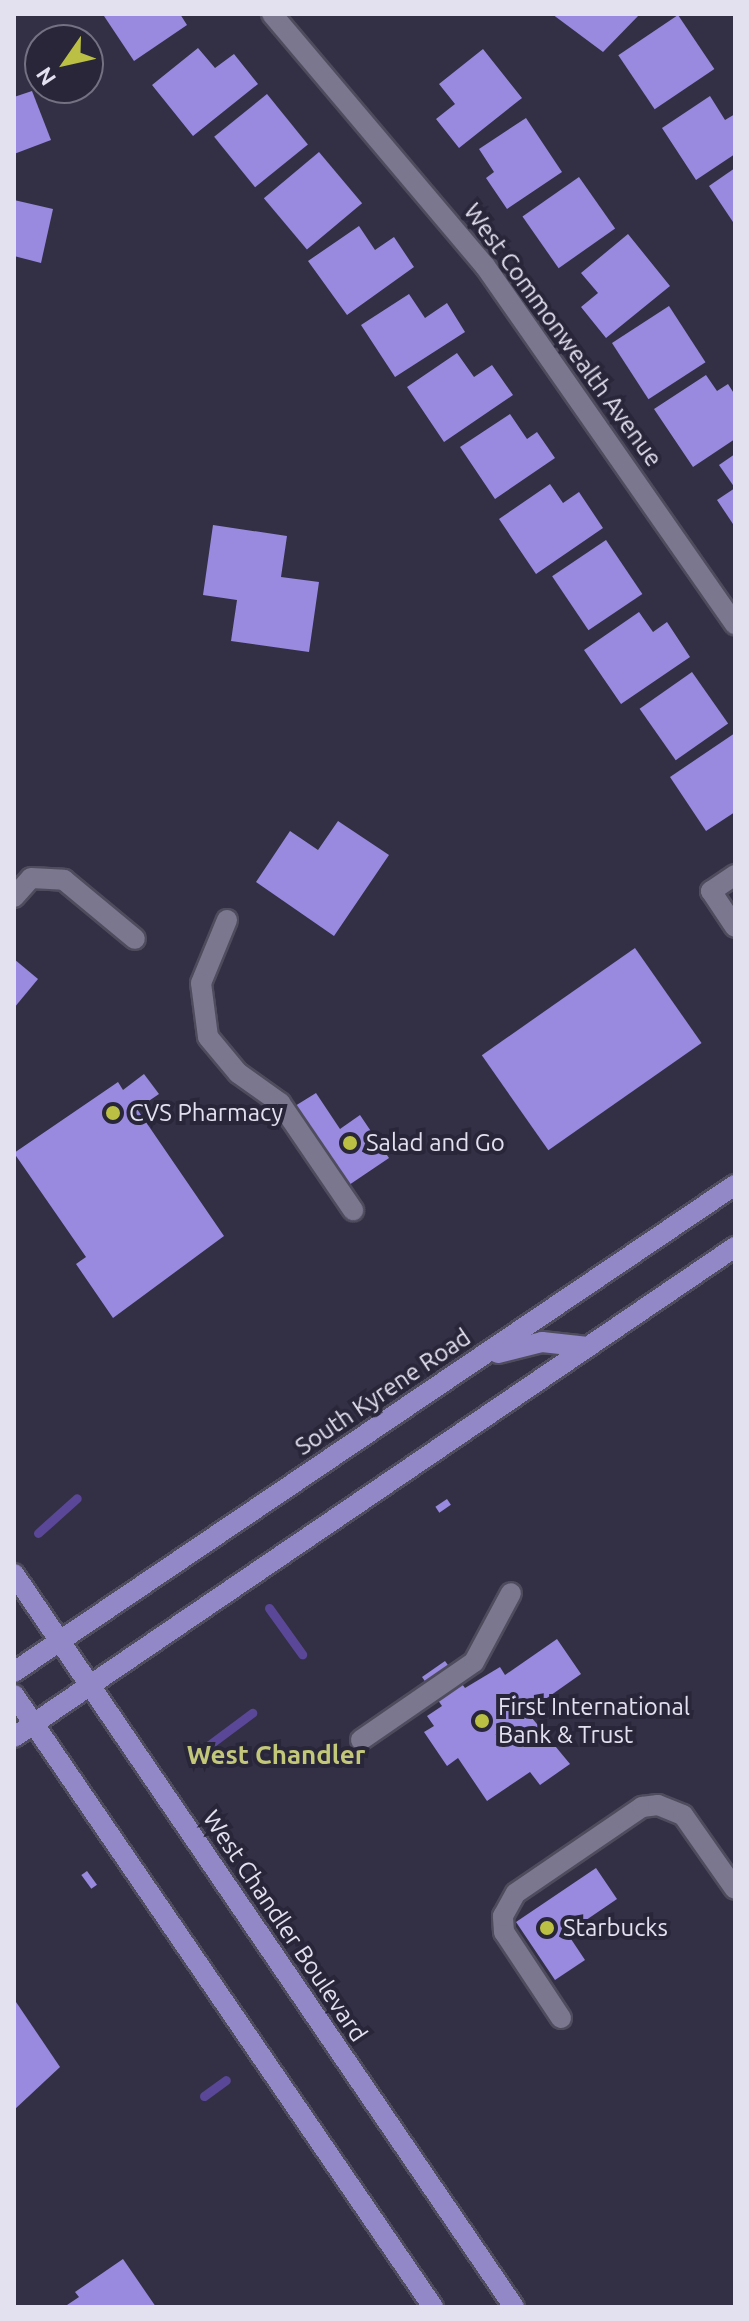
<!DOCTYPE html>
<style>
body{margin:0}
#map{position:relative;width:749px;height:2321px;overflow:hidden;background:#333045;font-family:Ubuntu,sans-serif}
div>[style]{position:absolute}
.stream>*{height:9px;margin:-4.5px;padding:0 4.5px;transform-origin:4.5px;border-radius:4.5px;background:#5a4797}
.building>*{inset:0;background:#9989df;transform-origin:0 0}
.roads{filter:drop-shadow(2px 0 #4f4c5d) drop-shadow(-2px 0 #4f4c5d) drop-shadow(0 2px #4f4c5d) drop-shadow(0 -2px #4f4c5d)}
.minor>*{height:20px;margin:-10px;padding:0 10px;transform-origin:10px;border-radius:10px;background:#7a778f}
.major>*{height:20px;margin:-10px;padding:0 10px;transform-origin:10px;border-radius:10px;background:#9388c7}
.dots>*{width:22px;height:22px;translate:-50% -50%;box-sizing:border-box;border:4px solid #29263a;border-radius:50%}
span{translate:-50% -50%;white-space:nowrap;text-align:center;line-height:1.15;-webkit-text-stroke:8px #29263a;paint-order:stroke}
.street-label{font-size:24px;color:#e3e1ef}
.poi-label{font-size:24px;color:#e3e1ef}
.left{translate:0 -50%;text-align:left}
.neighbourhood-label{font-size:26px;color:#c3c77a;font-weight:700}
.frame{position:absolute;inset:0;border:16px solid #e3e1ef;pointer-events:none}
.north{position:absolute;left:24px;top:24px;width:80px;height:80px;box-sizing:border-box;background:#29263a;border:2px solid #737182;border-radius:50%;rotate:236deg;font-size:22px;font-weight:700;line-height:32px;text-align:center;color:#e3e1ef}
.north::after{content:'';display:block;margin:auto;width:28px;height:36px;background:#bbc044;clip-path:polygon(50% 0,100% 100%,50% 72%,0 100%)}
</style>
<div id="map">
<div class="stream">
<i style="left:38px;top:1533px;width:52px;rotate:-41.9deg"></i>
<i style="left:269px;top:1608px;width:57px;rotate:54.3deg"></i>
<i style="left:205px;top:1748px;width:59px;rotate:-36.7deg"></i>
<i style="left:204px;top:2096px;width:27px;rotate:-36deg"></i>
</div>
<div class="building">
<i style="clip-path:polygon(180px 14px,187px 25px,134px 61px,104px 16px)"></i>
<i style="clip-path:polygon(552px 14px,640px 14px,603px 52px)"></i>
<i style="left:678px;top:15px;width:65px;height:72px;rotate:56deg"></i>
<i style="clip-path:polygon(198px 48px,215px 68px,234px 54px,258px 84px,193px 136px,152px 85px)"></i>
<i style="clip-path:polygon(483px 49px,522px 98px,459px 148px,436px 119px,455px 104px,439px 84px)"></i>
<i style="clip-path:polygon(32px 91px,51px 140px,14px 154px,14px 97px)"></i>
<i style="left:267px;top:94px;width:65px;height:68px;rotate:51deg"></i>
<i style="clip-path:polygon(710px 96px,725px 120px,735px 114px,735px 154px,696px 180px,662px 128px)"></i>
<i style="clip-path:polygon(526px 118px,562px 172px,507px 209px,486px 178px,494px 172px,479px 149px)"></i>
<i style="left:319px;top:152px;width:67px;height:72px;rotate:50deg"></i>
<i style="clip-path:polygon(735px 168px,735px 225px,709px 186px)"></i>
<i style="left:579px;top:177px;width:63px;height:69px;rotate:55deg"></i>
<i style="clip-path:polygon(14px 200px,53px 209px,41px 263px,14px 256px)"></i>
<i style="clip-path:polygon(359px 226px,375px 250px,394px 237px,414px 267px,347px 315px,308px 261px)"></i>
<i style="clip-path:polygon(628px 234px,670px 286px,606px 338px,581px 307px,598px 293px,581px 273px)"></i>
<i style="clip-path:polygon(409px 294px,425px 318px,447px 303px,465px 332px,395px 377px,361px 325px)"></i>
<i style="left:669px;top:306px;width:67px;height:68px;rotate:57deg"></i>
<i style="clip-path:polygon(457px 353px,474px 377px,492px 365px,513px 395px,444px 442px,407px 387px)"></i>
<i style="clip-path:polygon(706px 375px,717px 391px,728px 384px,735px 395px,735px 439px,693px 467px,654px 409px)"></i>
<i style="clip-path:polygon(510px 414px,527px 439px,537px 432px,555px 458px,495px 499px,460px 447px)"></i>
<i style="clip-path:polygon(735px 454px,735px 488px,719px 465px)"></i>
<i style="clip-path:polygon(550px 484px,563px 503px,579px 492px,603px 528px,536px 574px,499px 519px)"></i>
<i style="clip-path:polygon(735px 488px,735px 527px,717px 500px)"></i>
<i style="clip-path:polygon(213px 525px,287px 536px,281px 577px,319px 582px,309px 652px,231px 641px,237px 600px,203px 595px)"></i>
<i style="left:606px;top:540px;width:65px;height:65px;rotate:56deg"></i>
<i style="clip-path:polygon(639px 612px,653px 632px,667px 622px,690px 657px,621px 704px,584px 650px)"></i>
<i style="left:692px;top:672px;width:63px;height:64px;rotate:55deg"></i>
<i style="clip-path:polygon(735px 733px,735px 812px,706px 831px,670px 777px)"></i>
<i style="clip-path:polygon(338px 821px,389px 855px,334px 936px,256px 882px,290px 831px,318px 850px)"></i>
<i style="left:635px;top:948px;width:116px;height:187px;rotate:55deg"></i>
<i style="clip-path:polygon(14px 959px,38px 979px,14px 1008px)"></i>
<i style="clip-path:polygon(144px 1074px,159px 1094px,137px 1109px,224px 1236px,113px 1318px,76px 1264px,86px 1257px,14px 1153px,118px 1082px,123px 1090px)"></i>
<i style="clip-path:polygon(316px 1093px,340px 1129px,360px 1115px,389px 1158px,349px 1185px,295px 1106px)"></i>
<i style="left:447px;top:1499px;width:7px;height:14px;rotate:56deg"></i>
<i style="clip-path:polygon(557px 1639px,581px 1674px,527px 1712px,570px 1764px,540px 1785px,530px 1772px,487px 1801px,458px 1758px,447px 1766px,424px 1732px,434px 1726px,427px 1716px,442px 1706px,422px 1677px,445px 1661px,465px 1688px,500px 1667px,505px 1675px)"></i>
<i style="clip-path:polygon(596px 1868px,617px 1899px,567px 1933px,585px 1960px,555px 1980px,516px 1922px)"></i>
<i style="left:87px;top:1871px;width:17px;height:7px;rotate:54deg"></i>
<i style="clip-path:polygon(14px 1999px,60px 2067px,14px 2110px)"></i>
<i style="clip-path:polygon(123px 2259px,156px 2307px,64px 2307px,79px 2297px,75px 2292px)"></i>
</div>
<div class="roads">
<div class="minor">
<i style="left:272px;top:14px;width:330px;rotate:49.8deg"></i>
<i style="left:485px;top:266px;width:437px;rotate:55.1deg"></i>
<i style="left:735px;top:875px;width:29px;rotate:146deg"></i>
<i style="left:711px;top:891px;width:43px;rotate:56.3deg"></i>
<i style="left:14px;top:897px;width:25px;rotate:-48deg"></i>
<i style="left:31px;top:878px;width:33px;rotate:3deg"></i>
<i style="left:64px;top:880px;width:92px;rotate:39.7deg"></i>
<i style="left:227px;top:920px;width:68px;rotate:112.4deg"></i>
<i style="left:201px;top:983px;width:54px;rotate:82.6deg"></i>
<i style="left:208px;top:1037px;width:47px;rotate:50.2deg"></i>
<i style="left:238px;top:1073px;width:52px;rotate:35.5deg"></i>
<i style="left:280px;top:1103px;width:130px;rotate:55.7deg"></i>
<i style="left:361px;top:1740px;width:137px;rotate:-34.6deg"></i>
<i style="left:474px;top:1662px;width:78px;rotate:-61.8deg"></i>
<i style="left:561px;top:2018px;width:103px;rotate:-123.5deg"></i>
<i style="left:504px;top:1932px;width:16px;rotate:-94deg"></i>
<i style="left:503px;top:1916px;width:26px;rotate:-61deg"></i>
<i style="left:516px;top:1893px;width:153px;rotate:-34.3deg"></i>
<i style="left:642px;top:1807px;width:16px;rotate:-7deg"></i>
<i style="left:658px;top:1805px;width:27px;rotate:22deg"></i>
<i style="left:683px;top:1815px;width:90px;rotate:54.9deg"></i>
</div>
<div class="major">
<i style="left:498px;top:1353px;width:45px;rotate:-14deg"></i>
<i style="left:542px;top:1342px;width:46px;rotate:6.2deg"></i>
<i style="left:14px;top:1574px;width:887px;rotate:55.7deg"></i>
<i style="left:14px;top:1672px;width:870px;rotate:-34.04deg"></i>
<i style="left:14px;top:1695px;width:742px;rotate:55.6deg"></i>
<i style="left:14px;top:1737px;width:872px;rotate:-34.2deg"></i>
</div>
</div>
<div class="dots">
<i style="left:113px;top:1113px;background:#bbc044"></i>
<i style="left:350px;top:1143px;background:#bbc044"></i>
<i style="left:482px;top:1721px;background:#bbc044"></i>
<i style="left:547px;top:1928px;background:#bbc044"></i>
</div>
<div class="street-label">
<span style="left:563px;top:335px;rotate:54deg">West Commonwealth Avenue</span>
<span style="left:383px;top:1392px;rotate:-34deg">South Kyrene Road</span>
<span style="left:285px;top:1926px;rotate:56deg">West Chandler Boulevard</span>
</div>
<div class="poi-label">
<span class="left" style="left:129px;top:1113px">CVS Pharmacy</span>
<span class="left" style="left:366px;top:1143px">Salad and Go</span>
<span class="left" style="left:498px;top:1721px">First International<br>Bank &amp; Trust</span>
<span class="left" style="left:563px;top:1928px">Starbucks</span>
</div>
<div class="neighbourhood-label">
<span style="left:276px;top:1755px">West Chandler</span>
</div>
<div class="frame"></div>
<div class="north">N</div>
</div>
